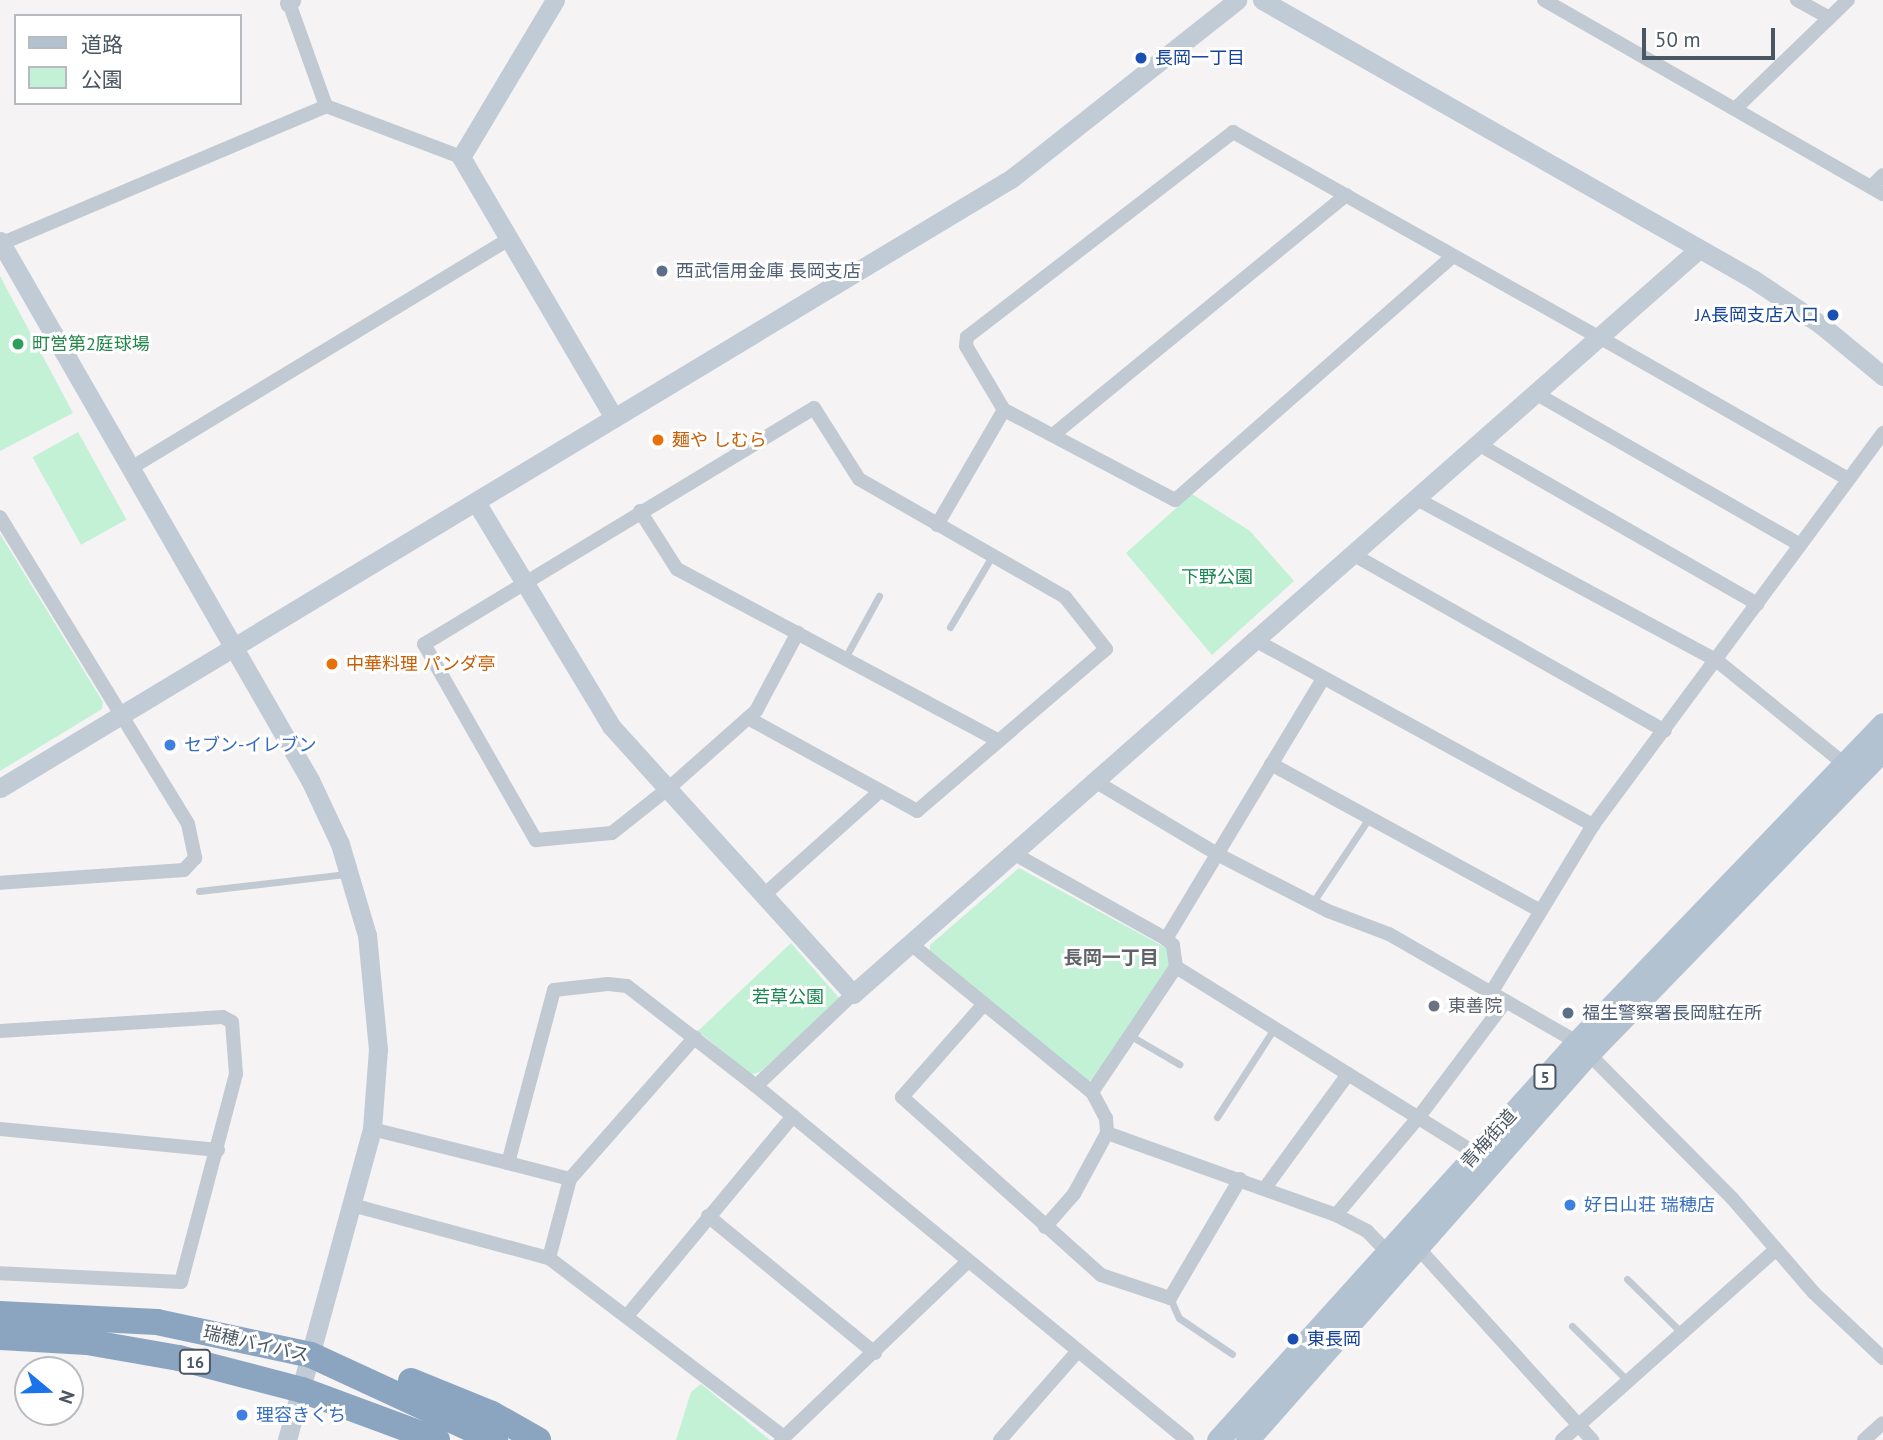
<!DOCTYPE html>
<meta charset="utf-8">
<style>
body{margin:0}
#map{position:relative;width:1883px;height:1440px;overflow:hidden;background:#f5f3f3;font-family:"PT Sans","Noto Sans JP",sans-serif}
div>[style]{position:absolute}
.green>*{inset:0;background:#c3f1d5;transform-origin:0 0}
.lane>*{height:7px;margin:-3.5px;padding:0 3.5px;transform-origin:3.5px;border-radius:3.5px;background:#c1cad2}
.street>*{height:14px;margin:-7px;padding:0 7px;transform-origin:7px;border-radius:7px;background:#c1cad2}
.secondary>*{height:19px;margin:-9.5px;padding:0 9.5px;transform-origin:9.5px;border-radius:9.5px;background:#c1cbd6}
.primary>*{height:23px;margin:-11.5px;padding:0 11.5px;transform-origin:11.5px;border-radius:11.5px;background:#b3c2d1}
.highway>*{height:26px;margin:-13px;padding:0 13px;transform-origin:13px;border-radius:13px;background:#8ba5c1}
.dots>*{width:19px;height:19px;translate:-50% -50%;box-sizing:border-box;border:4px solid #fff;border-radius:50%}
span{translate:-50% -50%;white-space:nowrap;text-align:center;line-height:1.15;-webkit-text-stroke:6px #fff;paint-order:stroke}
.shield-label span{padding:2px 5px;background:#fff;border:2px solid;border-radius:5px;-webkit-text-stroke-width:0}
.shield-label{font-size:16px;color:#4a5661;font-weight:700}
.transit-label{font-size:18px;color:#164399}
.left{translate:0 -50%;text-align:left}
.right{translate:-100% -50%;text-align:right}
.service-label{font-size:18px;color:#4e5e75}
.leisure-label{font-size:18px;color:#27864d}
.food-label{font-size:18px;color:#c56008}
.park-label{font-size:18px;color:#17864f}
.shop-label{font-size:18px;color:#366cbe}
.worship-label{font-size:18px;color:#5b616d}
.street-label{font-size:18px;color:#4a5661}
.neighbourhood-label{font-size:19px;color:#5f6368;font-weight:700}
.legend{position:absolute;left:14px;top:14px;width:228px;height:91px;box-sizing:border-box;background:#fff;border:2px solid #b7bbc0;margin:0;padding:9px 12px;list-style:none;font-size:21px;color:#4a5661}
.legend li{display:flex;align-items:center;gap:14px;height:35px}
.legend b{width:35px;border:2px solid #b7bbc0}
.north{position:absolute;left:14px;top:1356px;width:70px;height:70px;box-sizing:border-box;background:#fff;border:2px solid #b7bbc0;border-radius:50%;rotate:109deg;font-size:19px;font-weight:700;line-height:28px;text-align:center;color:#4a5661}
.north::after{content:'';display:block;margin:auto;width:24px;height:32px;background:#1a73e8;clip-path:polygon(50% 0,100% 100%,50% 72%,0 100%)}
.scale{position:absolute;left:1642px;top:28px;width:133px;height:32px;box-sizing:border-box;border:4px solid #4a5661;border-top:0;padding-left:9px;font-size:21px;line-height:24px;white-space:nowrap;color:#4a5661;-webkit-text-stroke:5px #fff;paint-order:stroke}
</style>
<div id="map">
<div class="green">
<i style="clip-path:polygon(0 276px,73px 413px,0 451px)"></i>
<i style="left:78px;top:432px;width:100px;height:52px;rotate:61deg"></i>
<i style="clip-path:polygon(1192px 494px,1250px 531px,1294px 581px,1212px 655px,1126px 553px)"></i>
<i style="clip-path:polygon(0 534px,103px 702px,102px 709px,0 771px)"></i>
<i style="clip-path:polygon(1019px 868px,1170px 950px,1169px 968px,1094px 1080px,1086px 1081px,930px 954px,930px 945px)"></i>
<i style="clip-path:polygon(791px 943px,840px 999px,760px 1072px,751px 1075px,698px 1031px)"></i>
<i style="clip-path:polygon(701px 1384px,770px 1440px,676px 1440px,691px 1392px)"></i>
</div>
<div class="lane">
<i style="left:950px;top:627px;width:82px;rotate:-59.4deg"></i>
<i style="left:845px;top:658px;width:71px;rotate:-61.3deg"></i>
<i style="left:199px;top:891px;width:149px;rotate:-6.6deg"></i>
<i style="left:1313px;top:902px;width:101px;rotate:-56.3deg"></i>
<i style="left:1131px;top:1036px;width:56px;rotate:30.3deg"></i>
<i style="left:1217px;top:1117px;width:103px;rotate:-57.2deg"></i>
<i style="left:1627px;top:1279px;width:77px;rotate:44.5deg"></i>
<i style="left:1170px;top:1298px;width:22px;rotate:66deg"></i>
<i style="left:1179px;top:1318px;width:64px;rotate:34.2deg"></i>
<i style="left:1572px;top:1326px;width:78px;rotate:44.5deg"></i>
</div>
<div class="street">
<i style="left:288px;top:0;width:113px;rotate:70.3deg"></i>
<i style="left:1544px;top:0;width:391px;rotate:29.8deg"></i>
<i style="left:1797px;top:0;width:37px;rotate:29deg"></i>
<i style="left:1735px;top:109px;width:157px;rotate:-44deg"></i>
<i style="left:1871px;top:187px;width:17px;rotate:-45deg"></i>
<i style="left:0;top:244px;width:354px;rotate:-22.9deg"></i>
<i style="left:326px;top:106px;width:144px;rotate:20.7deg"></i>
<i style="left:1453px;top:256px;width:370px;rotate:138.7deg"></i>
<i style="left:1175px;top:500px;width:193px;rotate:-152.2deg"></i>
<i style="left:1004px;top:410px;width:74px;rotate:-120.7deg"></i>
<i style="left:966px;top:346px;width:9px;rotate:-84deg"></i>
<i style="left:967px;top:337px;width:336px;rotate:-37.6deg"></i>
<i style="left:1233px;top:132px;width:420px;rotate:29.3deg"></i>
<i style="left:1599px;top:337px;width:287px;rotate:29.7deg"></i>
<i style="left:1535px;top:393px;width:305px;rotate:29.8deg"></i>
<i style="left:1053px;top:435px;width:379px;rotate:-39.3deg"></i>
<i style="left:1478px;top:444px;width:322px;rotate:29.8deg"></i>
<i style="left:131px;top:468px;width:442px;rotate:-31.2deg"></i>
<i style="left:1415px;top:498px;width:342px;rotate:28.3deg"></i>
<i style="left:1716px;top:660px;width:164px;rotate:39deg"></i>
<i style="left:640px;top:511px;width:69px;rotate:57.5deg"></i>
<i style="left:677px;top:569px;width:363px;rotate:28.1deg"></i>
<i style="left:0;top:517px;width:360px;rotate:58.5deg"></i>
<i style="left:188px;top:824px;width:35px;rotate:78deg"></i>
<i style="left:195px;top:858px;width:16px;rotate:133deg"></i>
<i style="left:184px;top:870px;width:184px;rotate:176deg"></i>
<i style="left:937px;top:525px;width:133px;rotate:-59.8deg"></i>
<i style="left:1354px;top:555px;width:357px;rotate:29.5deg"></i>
<i style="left:1253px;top:639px;width:388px;rotate:28.7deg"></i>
<i style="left:748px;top:718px;width:193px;rotate:28.8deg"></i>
<i style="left:917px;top:811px;width:249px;rotate:-40.6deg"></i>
<i style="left:1106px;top:649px;width:66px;rotate:-128.3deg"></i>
<i style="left:1065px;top:597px;width:237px;rotate:-150.2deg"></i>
<i style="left:859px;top:479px;width:84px;rotate:-122.4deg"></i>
<i style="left:814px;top:408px;width:456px;rotate:148.8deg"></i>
<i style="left:424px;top:644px;width:226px;rotate:60.3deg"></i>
<i style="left:536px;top:840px;width:76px;rotate:-5.3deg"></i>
<i style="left:612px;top:833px;width:74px;rotate:-38.4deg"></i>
<i style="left:670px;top:787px;width:115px;rotate:-41.5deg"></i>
<i style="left:756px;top:711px;width:89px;rotate:-62deg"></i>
<i style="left:1271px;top:764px;width:307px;rotate:28.6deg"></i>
<i style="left:1093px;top:780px;width:144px;rotate:30.8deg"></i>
<i style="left:1217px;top:854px;width:125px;rotate:27.2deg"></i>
<i style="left:1328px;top:911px;width:65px;rotate:20.7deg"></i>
<i style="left:1389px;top:934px;width:217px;rotate:29.9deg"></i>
<i style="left:1577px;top:1042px;width:220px;rotate:45.2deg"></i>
<i style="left:1732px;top:1198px;width:125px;rotate:49.2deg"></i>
<i style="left:1814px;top:1293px;width:95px;rotate:43.3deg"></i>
<i style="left:1013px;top:853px;width:176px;rotate:29.3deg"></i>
<i style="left:765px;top:894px;width:154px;rotate:-41.8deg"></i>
<i style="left:911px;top:944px;width:234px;rotate:39.3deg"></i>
<i style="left:1092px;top:1092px;width:30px;rotate:62deg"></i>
<i style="left:1106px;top:1118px;width:15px;rotate:86deg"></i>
<i style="left:1107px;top:1133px;width:69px;rotate:118.4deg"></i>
<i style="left:1074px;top:1194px;width:44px;rotate:131.3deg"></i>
<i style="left:1176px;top:967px;width:354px;rotate:31.9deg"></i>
<i style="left:1491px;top:993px;width:197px;rotate:-58.7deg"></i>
<i style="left:1593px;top:825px;width:488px;rotate:-53.5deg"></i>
<i style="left:984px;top:1004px;width:124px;rotate:131.4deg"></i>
<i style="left:902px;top:1097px;width:267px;rotate:41.8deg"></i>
<i style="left:1101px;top:1275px;width:73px;rotate:18.4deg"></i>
<i style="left:1170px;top:1298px;width:138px;rotate:-59.5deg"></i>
<i style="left:0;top:1031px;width:223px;rotate:-3.6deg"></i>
<i style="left:223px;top:1017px;width:10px;rotate:29deg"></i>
<i style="left:232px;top:1022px;width:52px;rotate:85.6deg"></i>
<i style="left:236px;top:1074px;width:215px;rotate:104.8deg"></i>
<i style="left:181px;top:1282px;width:181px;rotate:-177.2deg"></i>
<i style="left:756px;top:1086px;width:134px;rotate:-43.5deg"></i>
<i style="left:1092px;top:1092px;width:151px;rotate:-56.1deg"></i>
<i style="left:1176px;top:967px;width:22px;rotate:-98deg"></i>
<i style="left:1173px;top:945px;width:9px;rotate:-139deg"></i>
<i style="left:1166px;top:939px;width:302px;rotate:-58.9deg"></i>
<i style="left:0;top:1129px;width:219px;rotate:5.5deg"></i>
<i style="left:372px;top:1129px;width:140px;rotate:14deg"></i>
<i style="left:508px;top:1163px;width:179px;rotate:-75.1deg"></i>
<i style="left:554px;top:990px;width:54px;rotate:-6.3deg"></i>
<i style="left:608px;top:984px;width:19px;rotate:6deg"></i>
<i style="left:627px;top:986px;width:163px;rotate:37.8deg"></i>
<i style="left:756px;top:1086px;width:558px;rotate:39.4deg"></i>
<i style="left:1107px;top:1133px;width:243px;rotate:19.7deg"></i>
<i style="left:1336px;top:1215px;width:35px;rotate:27deg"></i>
<i style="left:1367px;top:1231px;width:29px;rotate:46deg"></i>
<i style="left:508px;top:1163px;width:64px;rotate:14.5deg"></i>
<i style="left:570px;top:1179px;width:189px;rotate:-48.6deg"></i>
<i style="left:1265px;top:1188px;width:141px;rotate:-53.9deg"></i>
<i style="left:352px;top:1205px;width:204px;rotate:15.1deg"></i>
<i style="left:549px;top:1258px;width:295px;rotate:37.3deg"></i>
<i style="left:1336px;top:1215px;width:127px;rotate:-49.8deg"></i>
<i style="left:1418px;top:1118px;width:146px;rotate:-53.1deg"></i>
<i style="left:708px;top:1216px;width:216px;rotate:39.4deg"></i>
<i style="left:1419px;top:1249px;width:258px;rotate:47.8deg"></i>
<i style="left:549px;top:1258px;width:82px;rotate:-75.1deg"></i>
<i style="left:627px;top:1316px;width:260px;rotate:-50.3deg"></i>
<i style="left:781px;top:1440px;width:257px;rotate:-43.7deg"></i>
<i style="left:1000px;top:1440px;width:118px;rotate:-48.8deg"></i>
<i style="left:1562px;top:1440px;width:285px;rotate:-41.7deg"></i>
<i style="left:1864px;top:1440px;width:25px;rotate:-42deg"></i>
</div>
<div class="secondary">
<i style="left:555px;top:0;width:183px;rotate:120.9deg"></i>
<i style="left:461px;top:157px;width:300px;rotate:59.6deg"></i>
<i style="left:1262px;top:0;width:565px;rotate:29.61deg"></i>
<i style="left:1753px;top:279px;width:81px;rotate:33.9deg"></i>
<i style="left:1820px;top:324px;width:82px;rotate:39.5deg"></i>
<i style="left:289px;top:3px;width:4px;rotate:-56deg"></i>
<i style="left:0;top:241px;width:622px;rotate:60.1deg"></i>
<i style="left:310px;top:780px;width:71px;rotate:64.9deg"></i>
<i style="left:340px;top:844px;width:95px;rotate:73.5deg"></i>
<i style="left:367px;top:935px;width:115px;rotate:84.5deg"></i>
<i style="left:378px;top:1049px;width:80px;rotate:94.3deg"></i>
<i style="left:372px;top:1129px;width:322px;rotate:105.3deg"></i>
<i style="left:476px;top:502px;width:262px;rotate:58.9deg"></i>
<i style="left:611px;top:726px;width:361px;rotate:47.9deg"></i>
<i style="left:853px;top:994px;width:1127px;rotate:-41.37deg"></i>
<i style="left:0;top:788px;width:1182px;rotate:-31.08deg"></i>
<i style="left:1012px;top:178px;width:287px;rotate:-38.3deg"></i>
</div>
<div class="primary">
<i style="left:1218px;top:1440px;width:536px;rotate:-47.95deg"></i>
<i style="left:1577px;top:1042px;width:441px;rotate:-46.1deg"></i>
<i style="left:1247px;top:1440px;width:514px;rotate:-48.55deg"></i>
<i style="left:1587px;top:1055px;width:425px;rotate:-45.9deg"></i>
</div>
<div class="highway">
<i style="left:0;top:1314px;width:157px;rotate:2.9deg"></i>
<i style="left:157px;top:1322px;width:157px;rotate:12.1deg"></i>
<i style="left:311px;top:1355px;width:203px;rotate:24.8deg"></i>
<i style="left:0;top:1337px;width:87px;rotate:3.3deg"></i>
<i style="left:87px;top:1342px;width:93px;rotate:9.9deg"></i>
<i style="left:179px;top:1358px;width:127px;rotate:14.6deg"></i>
<i style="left:302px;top:1390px;width:144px;rotate:20.3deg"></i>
<i style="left:411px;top:1381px;width:87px;rotate:22.2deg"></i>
<i style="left:492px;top:1414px;width:53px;rotate:29.5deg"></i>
</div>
<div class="dots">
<i style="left:1141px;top:58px;background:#1a4fb4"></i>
<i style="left:662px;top:271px;background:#5c6f8a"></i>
<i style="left:1833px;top:315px;background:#1a4fb4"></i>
<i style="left:18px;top:344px;background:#2e9e5b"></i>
<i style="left:658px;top:440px;background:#e8710a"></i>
<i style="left:332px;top:664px;background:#e8710a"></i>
<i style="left:170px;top:745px;background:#3f7fe0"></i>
<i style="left:1434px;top:1006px;background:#6b7280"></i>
<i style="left:1568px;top:1013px;background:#5c6f8a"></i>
<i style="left:1570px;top:1205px;background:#3f7fe0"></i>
<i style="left:1293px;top:1339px;background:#1a4fb4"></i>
<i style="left:242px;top:1415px;background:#3f7fe0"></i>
</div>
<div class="shield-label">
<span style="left:1545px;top:1077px">5</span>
<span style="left:195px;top:1362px">16</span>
</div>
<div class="transit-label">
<span class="left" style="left:1155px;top:58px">長岡一丁目</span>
<span class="right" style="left:1819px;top:315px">JA長岡支店入口</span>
<span class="left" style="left:1307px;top:1339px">東長岡</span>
</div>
<div class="service-label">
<span class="left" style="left:676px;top:271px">西武信用金庫 長岡支店</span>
<span class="left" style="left:1582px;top:1013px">福生警察署長岡駐在所</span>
</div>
<div class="leisure-label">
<span class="left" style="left:32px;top:344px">町営第2庭球場</span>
</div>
<div class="food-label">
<span class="left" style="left:672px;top:440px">麺や しむら</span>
<span class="left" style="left:346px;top:664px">中華料理 パンダ亭</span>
</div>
<div class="park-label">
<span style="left:1217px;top:577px">下野公園</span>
<span style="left:788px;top:997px">若草公園</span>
</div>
<div class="shop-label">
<span class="left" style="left:184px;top:745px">セブン-イレブン</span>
<span class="left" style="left:1584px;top:1205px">好日山荘 瑞穂店</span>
<span class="left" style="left:256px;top:1415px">理容きくち</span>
</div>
<div class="worship-label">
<span class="left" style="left:1448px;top:1006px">東善院</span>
</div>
<div class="street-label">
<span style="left:1489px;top:1139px;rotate:-48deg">青梅街道</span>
<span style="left:256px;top:1344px;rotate:13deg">瑞穂バイパス</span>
</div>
<div class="neighbourhood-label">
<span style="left:1111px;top:958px">長岡一丁目</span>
</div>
<ul class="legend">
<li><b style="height:9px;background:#b3c2d1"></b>道路</li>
<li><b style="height:19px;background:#c3f1d5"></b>公園</li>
</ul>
<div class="north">N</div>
<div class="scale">50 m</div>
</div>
